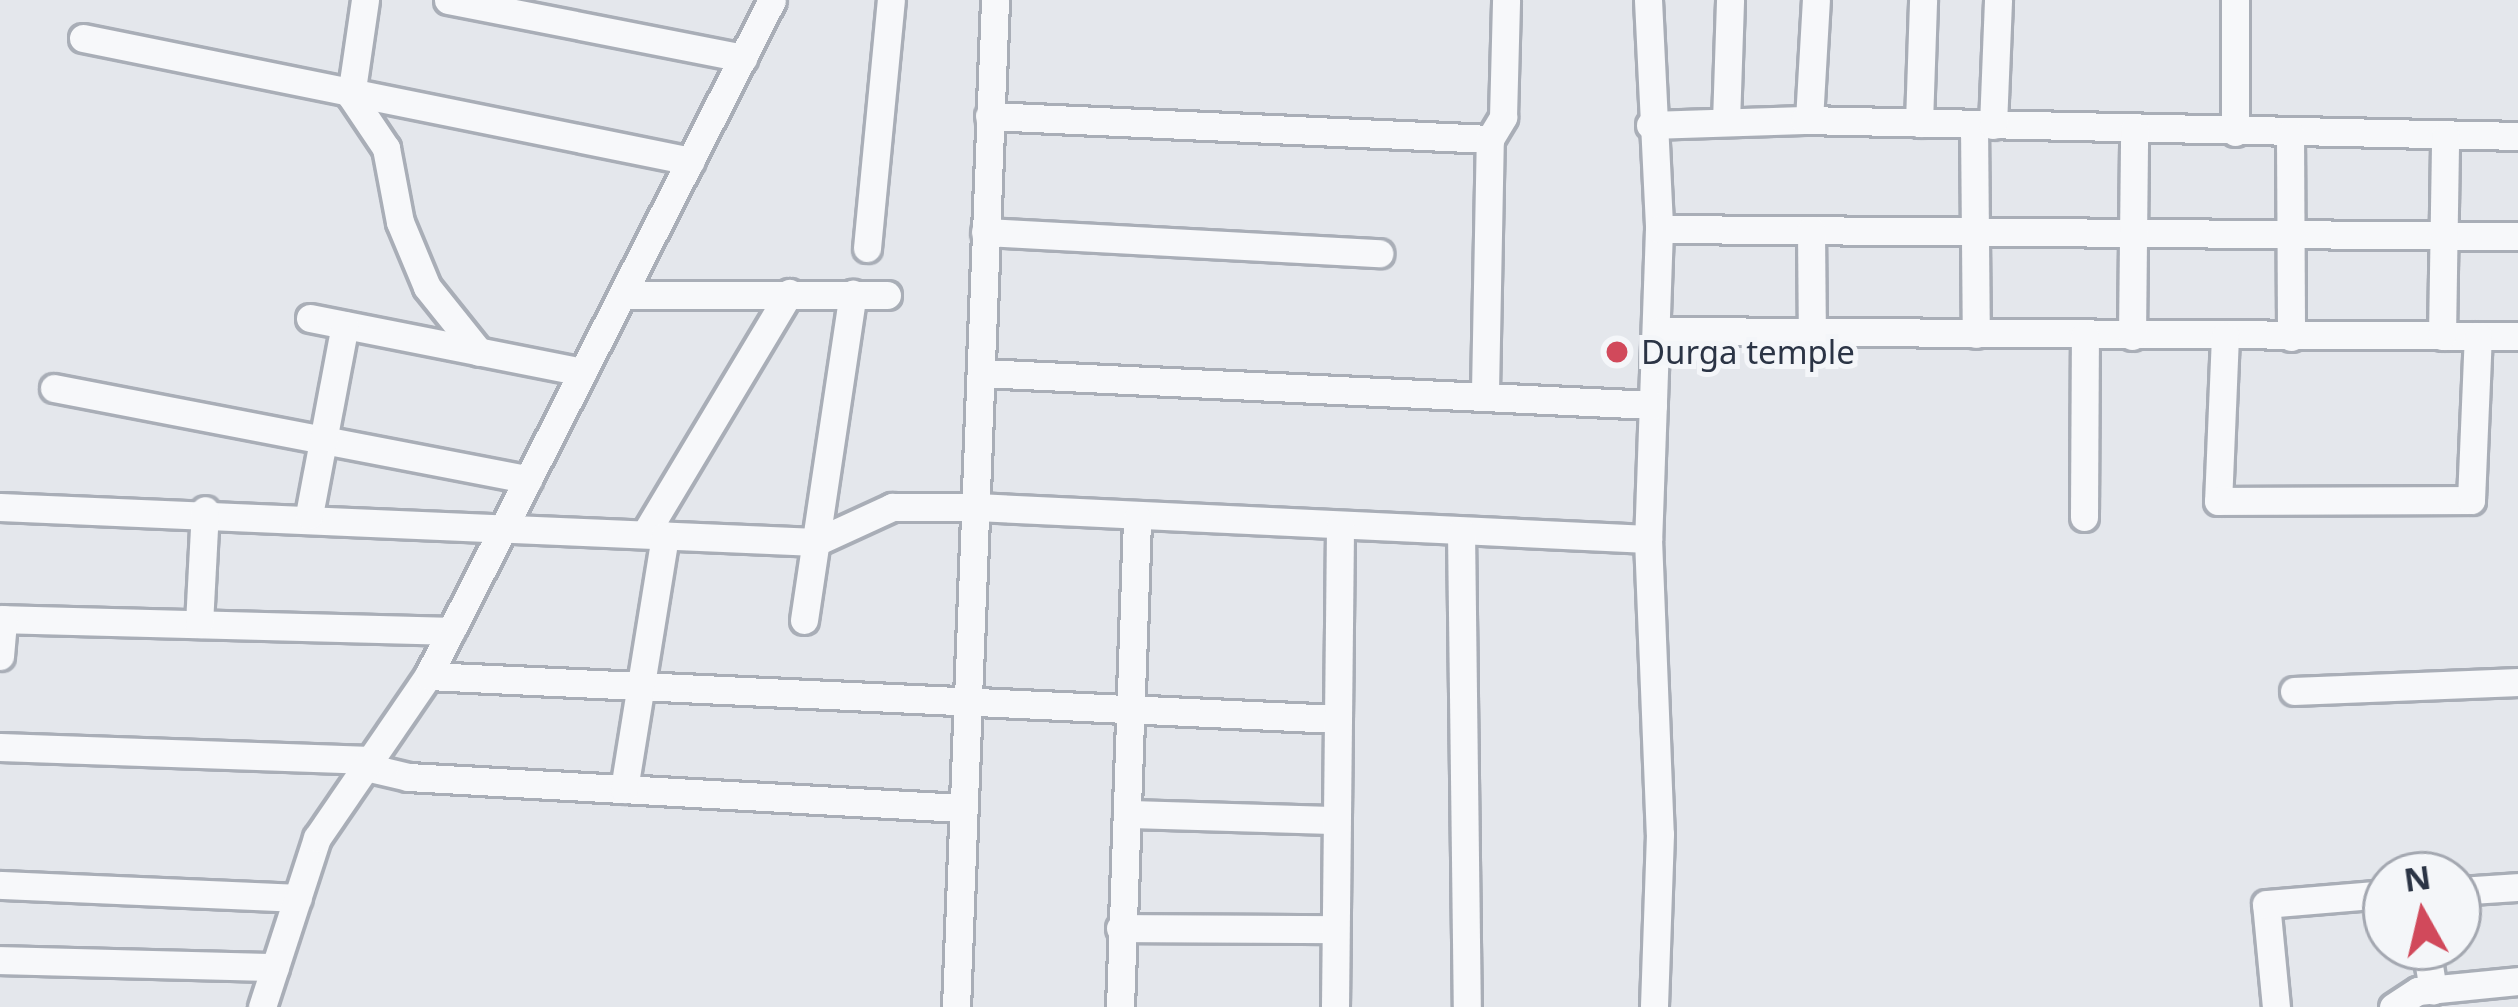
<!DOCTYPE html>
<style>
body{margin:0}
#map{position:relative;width:2518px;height:1007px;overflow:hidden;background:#e4e7ec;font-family:"Noto Sans",sans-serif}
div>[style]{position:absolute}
.roads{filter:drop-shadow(3px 0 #a9aeb7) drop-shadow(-3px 0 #a9aeb7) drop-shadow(0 3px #a9aeb7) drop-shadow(0 -3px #a9aeb7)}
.minor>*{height:27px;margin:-13.5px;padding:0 13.5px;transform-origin:13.5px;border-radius:13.5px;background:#f7f8fa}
.dots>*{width:33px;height:33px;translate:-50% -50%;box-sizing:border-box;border:6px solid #f4f6f9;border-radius:50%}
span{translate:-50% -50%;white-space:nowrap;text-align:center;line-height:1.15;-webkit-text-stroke:10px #f4f6f9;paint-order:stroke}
.poi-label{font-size:33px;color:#2b3445}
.left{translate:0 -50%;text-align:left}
.north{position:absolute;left:2362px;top:851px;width:120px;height:120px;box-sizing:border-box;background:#f4f6f9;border:3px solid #a4a8b1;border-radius:50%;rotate:352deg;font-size:33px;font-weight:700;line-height:48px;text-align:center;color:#2b3445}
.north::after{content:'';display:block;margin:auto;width:42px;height:54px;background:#d1495b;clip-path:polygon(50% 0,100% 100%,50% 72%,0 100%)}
</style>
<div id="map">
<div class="roads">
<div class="minor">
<i style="left:365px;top:0;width:97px;rotate:98.3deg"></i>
<i style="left:351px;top:96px;width:63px;rotate:56.1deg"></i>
<i style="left:386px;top:148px;width:75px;rotate:79.3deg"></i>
<i style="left:400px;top:222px;width:70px;rotate:67.4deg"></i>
<i style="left:427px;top:287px;width:83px;rotate:51.3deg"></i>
<i style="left:448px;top:0;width:301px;rotate:11.1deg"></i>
<i style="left:1648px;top:0;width:229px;rotate:87.2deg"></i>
<i style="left:1659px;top:229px;width:310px;rotate:92deg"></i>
<i style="left:1648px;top:539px;width:295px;rotate:87.7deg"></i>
<i style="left:1660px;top:834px;width:173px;rotate:92deg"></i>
<i style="left:83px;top:38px;width:620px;rotate:11.44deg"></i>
<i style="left:989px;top:116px;width:502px;rotate:2.63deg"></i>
<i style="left:1809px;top:120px;width:120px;rotate:-86.7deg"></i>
<i style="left:1726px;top:122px;width:122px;rotate:-88.1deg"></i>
<i style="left:1919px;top:123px;width:123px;rotate:-88.1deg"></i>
<i style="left:1974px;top:124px;width:210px;rotate:89.5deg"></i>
<i style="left:1650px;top:125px;width:154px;rotate:-1.9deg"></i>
<i style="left:1804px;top:120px;width:714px;rotate:1.28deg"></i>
<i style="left:1993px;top:125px;width:125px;rotate:-87.7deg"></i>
<i style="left:2235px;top:132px;width:132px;rotate:-90deg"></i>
<i style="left:2290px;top:134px;width:203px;rotate:89.7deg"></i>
<i style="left:1659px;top:229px;width:859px;rotate:0.47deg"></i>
<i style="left:1811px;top:230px;width:106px;rotate:89.5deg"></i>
<i style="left:985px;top:232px;width:395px;rotate:3.1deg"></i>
<i style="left:867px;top:248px;width:249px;rotate:-84.5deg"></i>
<i style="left:622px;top:295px;width:265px"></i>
<i style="left:310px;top:318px;width:278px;rotate:11.2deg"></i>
<i style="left:1658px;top:331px;width:860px;rotate:0.33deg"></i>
<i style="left:2132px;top:336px;width:207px;rotate:-89.4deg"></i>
<i style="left:2225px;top:336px;width:165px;rotate:92.4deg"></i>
<i style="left:2218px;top:501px;width:253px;rotate:-0.2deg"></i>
<i style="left:2471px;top:500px;width:164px;rotate:-87.6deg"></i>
<i style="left:2442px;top:336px;width:200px;rotate:-89.1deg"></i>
<i style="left:981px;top:373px;width:673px;rotate:2.73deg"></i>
<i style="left:54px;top:388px;width:483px;rotate:10.9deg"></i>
<i style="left:1485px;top:391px;width:252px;rotate:-88.9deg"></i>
<i style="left:1490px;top:139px;width:26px;rotate:-59deg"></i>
<i style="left:1503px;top:117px;width:117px;rotate:-88.5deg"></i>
<i style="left:0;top:507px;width:817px;rotate:2.46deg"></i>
<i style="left:816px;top:542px;width:84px;rotate:-24.7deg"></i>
<i style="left:892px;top:507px;width:84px"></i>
<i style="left:976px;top:507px;width:673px;rotate:2.73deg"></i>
<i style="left:309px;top:515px;width:193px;rotate:-79.3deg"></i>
<i style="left:2084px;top:517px;width:182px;rotate:-89.7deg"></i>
<i style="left:1461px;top:531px;width:476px;rotate:89.3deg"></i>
<i style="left:645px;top:534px;width:281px;rotate:-59.1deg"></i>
<i style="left:0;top:619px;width:451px;rotate:1.5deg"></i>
<i style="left:804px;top:620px;width:330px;rotate:-81.5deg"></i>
<i style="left:199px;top:624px;width:114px;rotate:-87deg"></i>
<i style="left:0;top:656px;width:37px;rotate:-85deg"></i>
<i style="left:428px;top:676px;width:911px;rotate:2.71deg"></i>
<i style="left:2294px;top:691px;width:224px;rotate:-2.3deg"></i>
<i style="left:0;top:747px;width:371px;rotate:2deg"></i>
<i style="left:366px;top:767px;width:43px;rotate:13.4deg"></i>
<i style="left:408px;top:777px;width:554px;rotate:3.21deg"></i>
<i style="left:624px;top:789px;width:257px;rotate:-80.8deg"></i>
<i style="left:1127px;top:814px;width:208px;rotate:1.7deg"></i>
<i style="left:0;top:885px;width:298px;rotate:2.5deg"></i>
<i style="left:2458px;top:891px;width:60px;rotate:-3.8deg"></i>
<i style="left:1120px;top:928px;width:215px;rotate:0.3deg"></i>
<i style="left:2426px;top:947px;width:44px;rotate:80.8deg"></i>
<i style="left:0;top:960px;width:275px;rotate:1.5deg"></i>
<i style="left:262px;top:1007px;width:178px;rotate:-72deg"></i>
<i style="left:317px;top:838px;width:196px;rotate:-55.6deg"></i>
<i style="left:428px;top:676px;width:758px;rotate:-63.03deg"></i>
<i style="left:956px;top:1007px;width:1008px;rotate:-87.78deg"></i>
<i style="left:1120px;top:1007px;width:489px;rotate:-88deg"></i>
<i style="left:1335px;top:1007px;width:481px;rotate:-89.4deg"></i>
<i style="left:2276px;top:1007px;width:103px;rotate:-95.5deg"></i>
<i style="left:2266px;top:904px;width:120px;rotate:-4.8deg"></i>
<i style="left:2393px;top:1007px;width:30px;rotate:-33deg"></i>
<i style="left:2418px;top:991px;width:100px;rotate:-5.7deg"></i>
</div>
</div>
<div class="dots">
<i style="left:1617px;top:352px;background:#d1495b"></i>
</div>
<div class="poi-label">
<span class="left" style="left:1641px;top:352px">Durga temple</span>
</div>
<div class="north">N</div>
</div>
